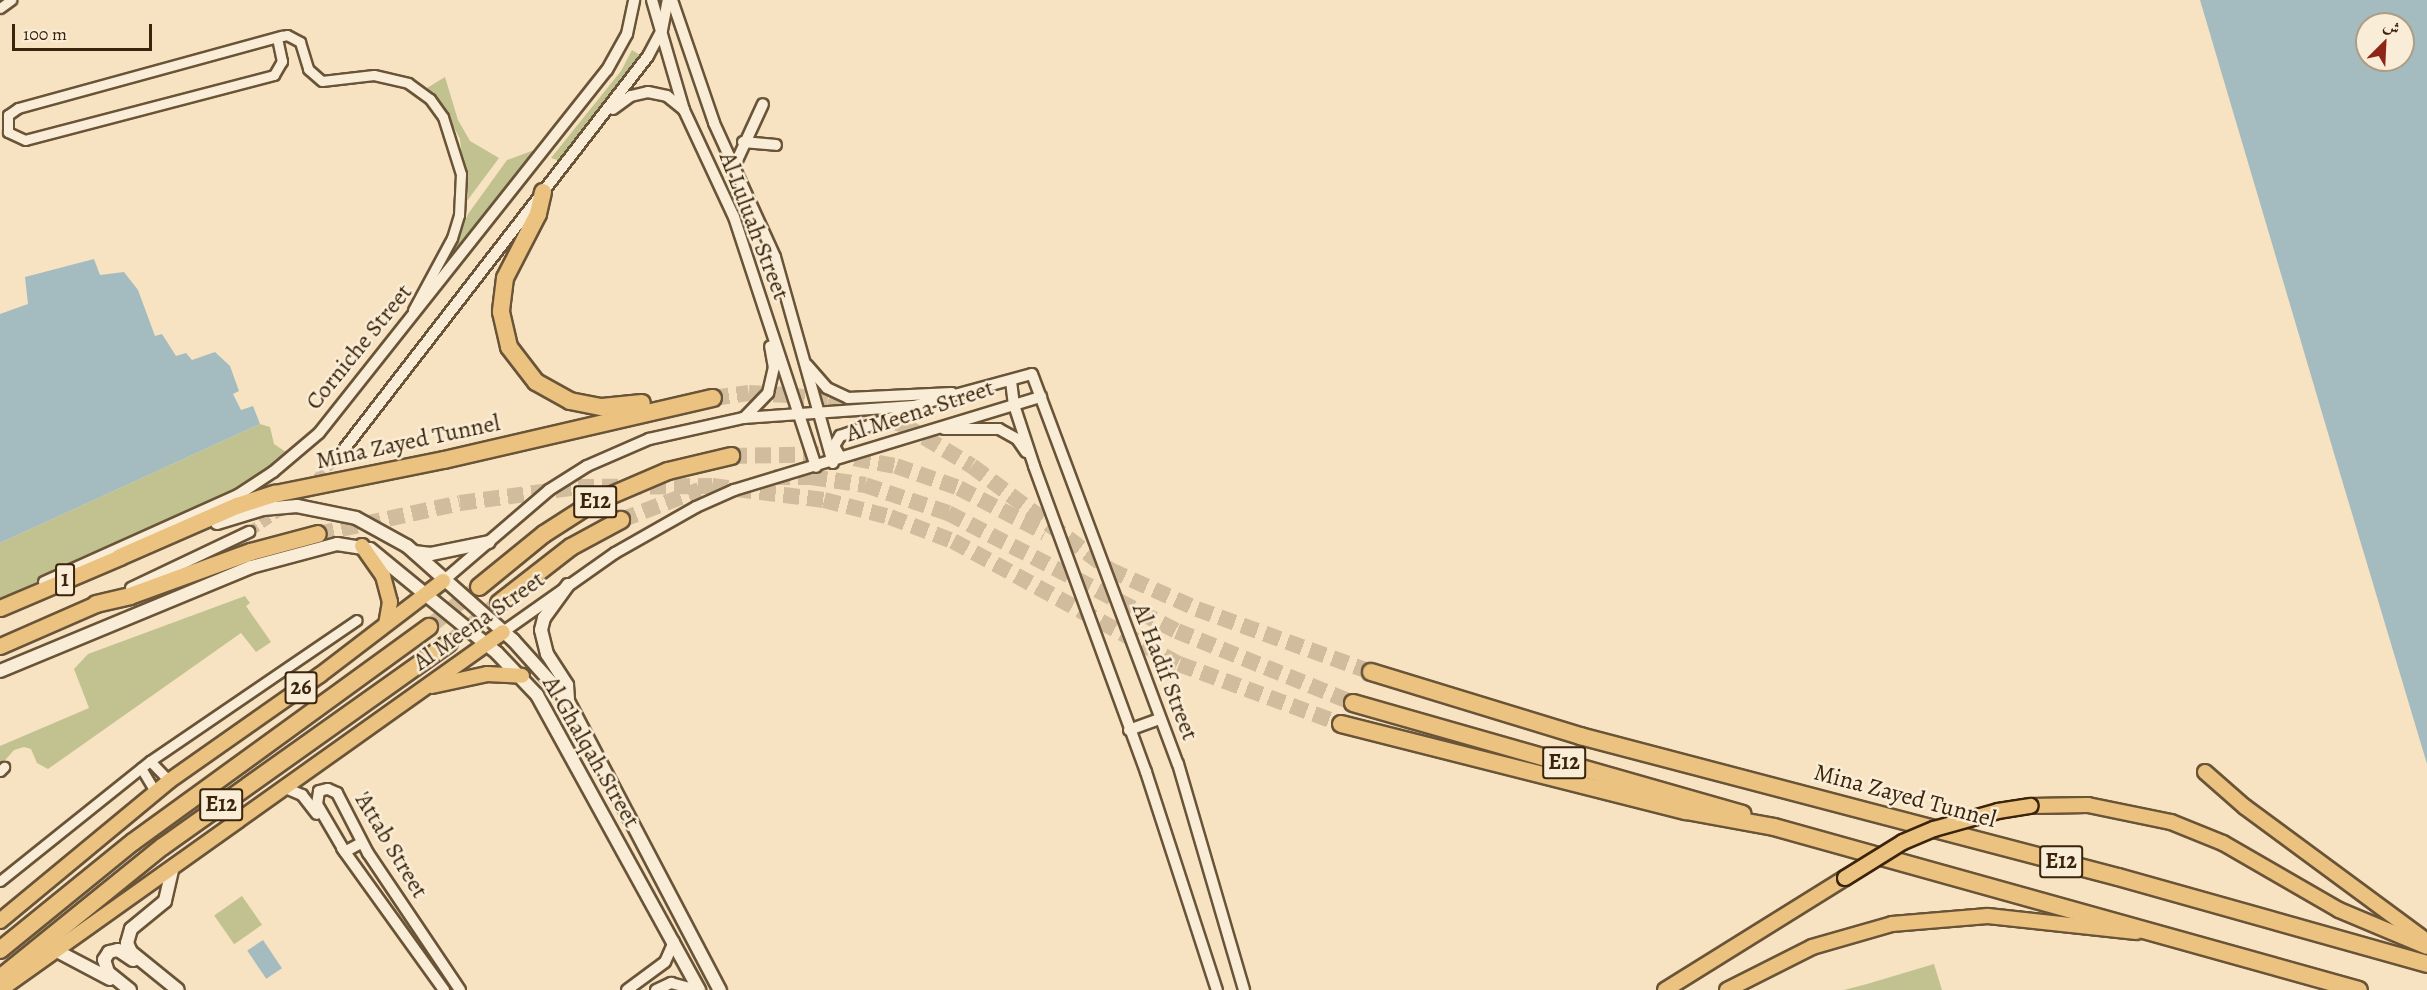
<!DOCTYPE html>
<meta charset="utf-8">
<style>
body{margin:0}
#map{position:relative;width:2427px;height:990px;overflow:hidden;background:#f7e3c1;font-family:Alegreya,Amiri,serif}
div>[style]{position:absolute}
.green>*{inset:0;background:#c1c290;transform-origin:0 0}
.water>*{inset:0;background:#a4bbbf;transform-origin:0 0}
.tertiary-tunnel>*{height:10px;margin-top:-5px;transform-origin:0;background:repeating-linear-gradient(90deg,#d1bd9d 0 10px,transparent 0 15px)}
.motorway-tunnel>*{height:16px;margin-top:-8px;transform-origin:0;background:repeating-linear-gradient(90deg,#d1bd9d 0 16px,transparent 0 24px)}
.roads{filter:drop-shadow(2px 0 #695438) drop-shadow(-2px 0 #695438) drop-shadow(0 2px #695438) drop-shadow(0 -2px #695438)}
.minor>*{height:9px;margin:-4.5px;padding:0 4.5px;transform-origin:4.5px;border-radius:4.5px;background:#faedd7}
.tertiary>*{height:10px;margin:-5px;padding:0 5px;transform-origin:5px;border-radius:5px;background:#faedd7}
.secondary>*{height:12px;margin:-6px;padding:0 6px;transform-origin:6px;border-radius:6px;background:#faedd7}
.primary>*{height:14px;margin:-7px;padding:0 7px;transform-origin:7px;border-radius:7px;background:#ecc280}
.trunk>*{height:15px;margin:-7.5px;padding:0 7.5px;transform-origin:7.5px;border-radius:7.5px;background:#ecc280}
.motorway>*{height:16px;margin:-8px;padding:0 8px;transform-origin:8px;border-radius:8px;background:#ecc280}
.bridges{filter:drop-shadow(2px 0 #3a240b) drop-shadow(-2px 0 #3a240b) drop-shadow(0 2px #3a240b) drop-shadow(0 -2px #3a240b)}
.primary-bridge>*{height:14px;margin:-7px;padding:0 7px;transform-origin:7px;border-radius:7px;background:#ecc280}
span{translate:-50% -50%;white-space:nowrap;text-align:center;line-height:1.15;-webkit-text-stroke:5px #faedd7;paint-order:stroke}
.shield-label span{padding:2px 4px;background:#faedd7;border:2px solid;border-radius:4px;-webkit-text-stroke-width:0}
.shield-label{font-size:22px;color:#3a240b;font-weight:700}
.street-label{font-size:24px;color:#3a240b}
.north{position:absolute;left:2355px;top:12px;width:60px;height:60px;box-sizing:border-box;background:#faedd7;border:2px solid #ad9d85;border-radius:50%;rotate:24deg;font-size:16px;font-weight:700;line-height:24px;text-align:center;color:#3a240b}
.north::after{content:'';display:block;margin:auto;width:21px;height:27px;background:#8f2418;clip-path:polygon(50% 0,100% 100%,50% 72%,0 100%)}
.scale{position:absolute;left:12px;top:24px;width:140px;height:27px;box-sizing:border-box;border:3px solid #3a240b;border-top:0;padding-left:8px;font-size:18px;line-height:21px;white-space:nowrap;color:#3a240b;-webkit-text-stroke:4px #faedd7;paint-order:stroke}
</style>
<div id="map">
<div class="green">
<i style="clip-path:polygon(632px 50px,640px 55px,558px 160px,551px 158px,621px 71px)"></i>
<i style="clip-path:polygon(445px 77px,458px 120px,470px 141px,499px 158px,467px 201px,460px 139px,445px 110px,427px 88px)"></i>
<i style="clip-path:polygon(537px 149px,502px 192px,453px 252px,468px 214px,507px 160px)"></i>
<i style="clip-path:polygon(260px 424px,270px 427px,274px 444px,289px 454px,220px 497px,0 599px,0 543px)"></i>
<i style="clip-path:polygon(245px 596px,250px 603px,246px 606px,271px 642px,256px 652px,241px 633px,48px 769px,37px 763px,31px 749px,24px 747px,14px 750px,0 766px,0 746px,89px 708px,74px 669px,88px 654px)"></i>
<i style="left:242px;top:896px;width:35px;height:34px;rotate:55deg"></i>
<i style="clip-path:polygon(1934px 964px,1942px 990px,1844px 990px,1867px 984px)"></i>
</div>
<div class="water">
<i style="clip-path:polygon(evenodd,2200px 0,2427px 0,2427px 764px,2333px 450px,2200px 0,2367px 24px,2403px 24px,2403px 60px,2367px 60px,2367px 24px)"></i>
<i style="clip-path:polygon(94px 259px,100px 275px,124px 272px,138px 290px,155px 336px,162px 334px,176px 356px,186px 353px,192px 360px,215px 352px,230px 366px,239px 391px,233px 394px,241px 410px,253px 406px,260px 424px,0 543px,0 314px,28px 304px,25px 277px)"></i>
<i style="left:263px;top:940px;width:34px;height:19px;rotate:56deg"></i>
</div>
<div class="tertiary-tunnel">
<i style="left:249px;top:532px;width:57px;rotate:-34.2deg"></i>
<i style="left:296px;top:500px;width:60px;rotate:-45.7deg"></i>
</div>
<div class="motorway-tunnel">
<i style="left:713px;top:398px;width:36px;rotate:-8deg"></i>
<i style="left:749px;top:393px;width:40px;rotate:2.9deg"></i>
<i style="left:789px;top:395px;width:39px;rotate:9deg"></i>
<i style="left:828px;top:401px;width:80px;rotate:17.5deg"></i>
<i style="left:904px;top:425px;width:79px;rotate:31.1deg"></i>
<i style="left:972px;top:466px;width:173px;rotate:37deg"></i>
<i style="left:1110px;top:570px;width:95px;rotate:24.1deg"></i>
<i style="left:1197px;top:609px;width:185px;rotate:19.9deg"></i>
<i style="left:731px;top:456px;width:100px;rotate:-1.1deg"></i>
<i style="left:831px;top:454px;width:66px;rotate:10.5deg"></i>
<i style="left:896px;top:466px;width:67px;rotate:19.2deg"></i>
<i style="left:959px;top:488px;width:97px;rotate:27.6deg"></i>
<i style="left:774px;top:477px;width:37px"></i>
<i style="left:811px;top:477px;width:55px;rotate:8.4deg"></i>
<i style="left:865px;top:485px;width:88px;rotate:18.6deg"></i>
<i style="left:948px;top:513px;width:258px;rotate:27.3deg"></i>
<i style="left:1177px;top:631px;width:190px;rotate:22.2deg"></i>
<i style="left:621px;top:520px;width:84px;rotate:-21deg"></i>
<i style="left:318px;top:534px;width:145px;rotate:-12.3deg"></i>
<i style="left:460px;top:503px;width:119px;rotate:-7.7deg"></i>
<i style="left:578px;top:487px;width:134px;rotate:-0.4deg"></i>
<i style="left:712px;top:486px;width:113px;rotate:7.1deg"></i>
<i style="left:824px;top:500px;width:68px;rotate:14.4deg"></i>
<i style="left:890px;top:517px;width:67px;rotate:20.9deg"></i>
<i style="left:953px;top:541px;width:257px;rotate:28.6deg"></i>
<i style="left:1179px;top:664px;width:173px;rotate:20.3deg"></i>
<i style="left:429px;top:627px;width:64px;rotate:-38.7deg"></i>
<i style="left:449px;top:643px;width:64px;rotate:-38.7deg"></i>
</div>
<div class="roads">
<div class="minor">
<i style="left:0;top:8px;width:14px;rotate:-36deg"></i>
<i style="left:277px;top:38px;width:24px;rotate:78deg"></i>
<i style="left:282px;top:61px;width:16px;rotate:120deg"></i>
<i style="left:274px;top:75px;width:257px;rotate:165.4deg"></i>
<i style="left:25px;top:140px;width:19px;rotate:-155deg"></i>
<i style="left:8px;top:132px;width:17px;rotate:-90deg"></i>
<i style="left:8px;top:115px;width:12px;rotate:-35deg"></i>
<i style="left:18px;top:108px;width:274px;rotate:-15.3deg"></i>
<i style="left:282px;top:36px;width:5px;rotate:-11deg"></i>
<i style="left:287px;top:35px;width:15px;rotate:28deg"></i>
<i style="left:300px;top:42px;width:28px;rotate:73deg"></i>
<i style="left:308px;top:69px;width:18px;rotate:41deg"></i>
<i style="left:322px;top:81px;width:52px;rotate:-6.6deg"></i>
<i style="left:374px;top:75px;width:35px;rotate:13deg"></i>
<i style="left:408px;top:83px;width:27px;rotate:36deg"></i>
<i style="left:430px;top:99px;width:22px;rotate:54deg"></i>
<i style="left:443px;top:117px;width:60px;rotate:72.5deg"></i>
<i style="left:461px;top:174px;width:41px;rotate:92.8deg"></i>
<i style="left:459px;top:215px;width:24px;rotate:107deg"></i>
<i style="left:452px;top:238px;width:82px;rotate:118.4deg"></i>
<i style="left:150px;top:761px;width:28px;rotate:46deg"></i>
<i style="left:141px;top:768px;width:27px;rotate:59deg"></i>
<i style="left:0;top:771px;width:6px;rotate:-45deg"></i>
<i style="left:0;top:881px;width:192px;rotate:-38.7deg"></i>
<i style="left:150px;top:761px;width:250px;rotate:-34.3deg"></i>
</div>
<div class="tertiary">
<i style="left:652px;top:0;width:115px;rotate:73.8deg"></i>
<i style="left:684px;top:110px;width:118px;rotate:65deg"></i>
<i style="left:734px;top:217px;width:263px;rotate:71.8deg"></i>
<i style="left:672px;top:0;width:130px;rotate:71.1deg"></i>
<i style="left:714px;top:123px;width:147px;rotate:65.5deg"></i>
<i style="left:775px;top:257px;width:214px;rotate:74.3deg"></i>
<i style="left:613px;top:109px;width:22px;rotate:-36deg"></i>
<i style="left:631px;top:96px;width:17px;rotate:-13deg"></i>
<i style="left:648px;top:92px;width:19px;rotate:12deg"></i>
<i style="left:667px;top:96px;width:22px;rotate:39deg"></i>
<i style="left:743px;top:142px;width:33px;rotate:5deg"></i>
<i style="left:734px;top:167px;width:69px;rotate:-65.3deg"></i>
<i style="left:807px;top:365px;width:30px;rotate:49deg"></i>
<i style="left:827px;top:388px;width:23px;rotate:25deg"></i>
<i style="left:848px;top:398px;width:104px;rotate:-2.8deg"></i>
<i style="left:1011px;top:381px;width:24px;rotate:83deg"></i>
<i style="left:1014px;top:405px;width:64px;rotate:71.8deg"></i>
<i style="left:1034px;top:466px;width:326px;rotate:69.9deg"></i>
<i style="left:1146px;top:772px;width:229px;rotate:72deg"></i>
<i style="left:744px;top:418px;width:35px;rotate:-46deg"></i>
<i style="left:768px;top:393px;width:26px;rotate:-77deg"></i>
<i style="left:774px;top:368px;width:22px;rotate:-100deg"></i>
<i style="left:944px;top:429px;width:55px"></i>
<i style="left:999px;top:429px;width:21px;rotate:29deg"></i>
<i style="left:1017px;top:439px;width:16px;rotate:55deg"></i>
<i style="left:839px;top:455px;width:10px;rotate:-119deg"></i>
<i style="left:834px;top:446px;width:12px;rotate:-59deg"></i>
<i style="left:840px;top:436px;width:85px;rotate:-19.3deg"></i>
<i style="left:338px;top:457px;width:507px;rotate:-52.29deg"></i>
<i style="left:648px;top:56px;width:30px;rotate:-62deg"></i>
<i style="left:662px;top:30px;width:31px;rotate:-79deg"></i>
<i style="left:443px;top:581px;width:140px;rotate:-40.6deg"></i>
<i style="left:549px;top:490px;width:45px;rotate:-32.3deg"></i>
<i style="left:587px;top:466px;width:68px;rotate:-23.5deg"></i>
<i style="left:649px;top:439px;width:96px;rotate:-12.6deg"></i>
<i style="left:743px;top:418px;width:171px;rotate:-4deg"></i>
<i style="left:914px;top:406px;width:122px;rotate:-15.2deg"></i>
<i style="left:1032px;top:374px;width:416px;rotate:69.5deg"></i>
<i style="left:1178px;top:764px;width:235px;rotate:73.7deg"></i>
<i style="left:44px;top:582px;width:213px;rotate:-24.2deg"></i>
<i style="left:238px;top:495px;width:42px;rotate:-33.3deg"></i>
<i style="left:273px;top:472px;width:60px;rotate:-40.3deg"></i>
<i style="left:319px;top:433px;width:463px;rotate:-51.6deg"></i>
<i style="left:607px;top:70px;width:41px;rotate:-60.9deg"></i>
<i style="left:627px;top:34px;width:35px;rotate:-78deg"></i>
<i style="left:131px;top:588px;width:131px;rotate:-25.4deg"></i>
<i style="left:503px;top:632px;width:137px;rotate:-35.2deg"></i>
<i style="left:615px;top:553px;width:93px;rotate:-29.6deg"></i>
<i style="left:696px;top:507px;width:42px;rotate:-24.1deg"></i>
<i style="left:734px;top:490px;width:321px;rotate:-16.9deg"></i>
<i style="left:1129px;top:730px;width:33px;rotate:-20deg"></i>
<i style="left:283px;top:787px;width:21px;rotate:23deg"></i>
<i style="left:302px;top:795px;width:24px;rotate:52deg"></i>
<i style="left:361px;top:843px;width:18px;rotate:151deg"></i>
<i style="left:345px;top:852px;width:56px;rotate:-120.3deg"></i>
<i style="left:317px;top:804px;width:13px;rotate:-81deg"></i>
<i style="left:319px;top:791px;width:9px;rotate:-13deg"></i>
<i style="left:328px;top:789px;width:10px;rotate:24deg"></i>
<i style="left:337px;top:793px;width:68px;rotate:62.7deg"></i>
<i style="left:368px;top:853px;width:165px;rotate:56.1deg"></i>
<i style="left:342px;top:848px;width:175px;rotate:54.3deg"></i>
<i style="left:627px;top:990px;width:47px;rotate:-36.4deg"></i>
<i style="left:665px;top:962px;width:22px;rotate:-66deg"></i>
<i style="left:656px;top:990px;width:17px;rotate:-25deg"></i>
<i style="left:671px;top:983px;width:27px;rotate:15deg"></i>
</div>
<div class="secondary">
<i style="left:217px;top:523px;width:48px;rotate:-16.9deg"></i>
<i style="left:263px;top:509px;width:34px;rotate:-5deg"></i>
<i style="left:297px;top:506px;width:60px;rotate:11.5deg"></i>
<i style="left:356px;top:518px;width:58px;rotate:28.8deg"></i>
<i style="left:407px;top:546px;width:142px;rotate:41.6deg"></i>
<i style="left:513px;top:640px;width:82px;rotate:48deg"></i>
<i style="left:568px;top:701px;width:327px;rotate:62.3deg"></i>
<i style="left:414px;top:552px;width:17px;rotate:7deg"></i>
<i style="left:431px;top:554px;width:59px;rotate:-11.7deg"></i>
<i style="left:568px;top:585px;width:41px;rotate:126deg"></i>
<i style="left:544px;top:618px;width:12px;rotate:104deg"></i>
<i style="left:541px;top:630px;width:25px;rotate:76deg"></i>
<i style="left:547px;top:654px;width:37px;rotate:57deg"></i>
<i style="left:567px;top:685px;width:16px;rotate:86deg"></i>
<i style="left:0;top:671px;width:272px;rotate:-22.5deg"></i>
<i style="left:251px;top:567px;width:89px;rotate:-15deg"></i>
<i style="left:337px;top:544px;width:33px;rotate:9deg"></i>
<i style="left:370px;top:549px;width:164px;rotate:39.3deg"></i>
<i style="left:497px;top:653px;width:58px;rotate:46.4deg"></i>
<i style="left:537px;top:695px;width:337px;rotate:61.2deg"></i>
<i style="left:173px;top:866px;width:36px;rotate:103deg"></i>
<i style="left:165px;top:901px;width:44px;rotate:140.5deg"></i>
<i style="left:131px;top:929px;width:15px;rotate:106deg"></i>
<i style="left:127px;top:943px;width:10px;rotate:66deg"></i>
<i style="left:131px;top:952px;width:60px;rotate:39deg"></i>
<i style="left:55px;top:950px;width:62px;rotate:27.8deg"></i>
<i style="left:130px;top:990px;width:28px;rotate:-141deg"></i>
<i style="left:108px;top:972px;width:13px;rotate:-108deg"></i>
<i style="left:104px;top:960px;width:9px;rotate:-58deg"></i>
<i style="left:109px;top:952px;width:9px;rotate:-13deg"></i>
<i style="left:118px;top:950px;width:18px;rotate:34deg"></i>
</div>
<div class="primary">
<i style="left:362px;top:546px;width:37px;rotate:55deg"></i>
<i style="left:383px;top:576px;width:27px;rotate:75deg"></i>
<i style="left:390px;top:602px;width:22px;rotate:100deg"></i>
<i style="left:432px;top:686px;width:56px;rotate:-12.3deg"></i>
<i style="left:487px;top:674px;width:35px;rotate:3deg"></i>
<i style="left:2205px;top:772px;width:53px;rotate:41.2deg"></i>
<i style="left:2245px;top:807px;width:226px;rotate:36.4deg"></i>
<i style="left:2031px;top:806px;width:57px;rotate:-1deg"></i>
<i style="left:2088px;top:805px;width:85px;rotate:11.6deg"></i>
<i style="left:2171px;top:822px;width:56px;rotate:22deg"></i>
<i style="left:2223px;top:843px;width:134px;rotate:30deg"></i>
<i style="left:2339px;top:910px;width:95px;rotate:22.8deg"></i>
<i style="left:0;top:921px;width:219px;rotate:-39.6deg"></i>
<i style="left:169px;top:781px;width:184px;rotate:-35.1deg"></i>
<i style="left:320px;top:675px;width:155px;rotate:-37.4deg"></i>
<i style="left:0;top:990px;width:617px;rotate:-35.44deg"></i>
<i style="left:1665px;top:990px;width:212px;rotate:-31.9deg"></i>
<i style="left:1727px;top:990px;width:95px;rotate:-26.8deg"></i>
<i style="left:1812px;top:947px;width:83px;rotate:-16deg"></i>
<i style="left:1892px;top:924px;width:96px;rotate:-4.8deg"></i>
<i style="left:1988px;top:916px;width:149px;rotate:6.2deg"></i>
</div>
<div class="trunk">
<i style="left:0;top:608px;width:130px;rotate:-23deg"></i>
<i style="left:0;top:646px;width:105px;rotate:-23.6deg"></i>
</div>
<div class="motorway">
<i style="left:543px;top:192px;width:23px;rotate:103deg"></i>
<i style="left:538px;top:214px;width:72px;rotate:117.3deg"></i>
<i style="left:505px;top:278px;width:34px;rotate:97deg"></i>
<i style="left:501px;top:312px;width:36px;rotate:77deg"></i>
<i style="left:509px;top:347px;width:44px;rotate:52.4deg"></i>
<i style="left:536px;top:382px;width:39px;rotate:29deg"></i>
<i style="left:570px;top:401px;width:33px;rotate:11deg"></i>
<i style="left:602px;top:407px;width:40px;rotate:-5.7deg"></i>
<i style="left:120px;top:557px;width:128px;rotate:-23.6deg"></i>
<i style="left:237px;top:506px;width:40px;rotate:-18deg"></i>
<i style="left:275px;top:494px;width:172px;rotate:-11.4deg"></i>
<i style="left:444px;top:460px;width:276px;rotate:-13deg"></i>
<i style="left:479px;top:587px;width:84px;rotate:-39.2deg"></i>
<i style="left:544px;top:534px;width:56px;rotate:-32.6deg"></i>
<i style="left:591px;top:504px;width:84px;rotate:-23.2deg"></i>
<i style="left:668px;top:471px;width:65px;rotate:-13.4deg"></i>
<i style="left:499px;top:603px;width:91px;rotate:-37.9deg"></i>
<i style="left:571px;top:547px;width:57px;rotate:-28.4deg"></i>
<i style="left:96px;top:604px;width:35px;rotate:-13deg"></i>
<i style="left:130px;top:596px;width:129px;rotate:-20deg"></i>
<i style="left:251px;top:552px;width:69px;rotate:-15deg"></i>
<i style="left:1371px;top:672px;width:219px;rotate:17deg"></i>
<i style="left:1580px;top:736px;width:556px;rotate:14.69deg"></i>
<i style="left:2118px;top:877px;width:321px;rotate:15.7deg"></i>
<i style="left:1353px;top:703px;width:405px;rotate:15.9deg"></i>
<i style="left:1341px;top:724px;width:356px;rotate:14.2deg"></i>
<i style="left:1686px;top:811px;width:89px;rotate:10.3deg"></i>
<i style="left:1774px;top:827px;width:607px;rotate:15.57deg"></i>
<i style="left:0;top:950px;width:171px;rotate:-39.1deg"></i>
<i style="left:133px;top:842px;width:366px;rotate:-36deg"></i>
<i style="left:0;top:978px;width:208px;rotate:-39deg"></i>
<i style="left:162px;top:847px;width:352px;rotate:-35.4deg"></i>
</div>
</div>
<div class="bridges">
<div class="primary-bridge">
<i style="left:1845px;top:878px;width:68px;rotate:-31.8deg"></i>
<i style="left:1903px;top:842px;width:34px;rotate:-23deg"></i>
<i style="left:1934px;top:829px;width:66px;rotate:-15.7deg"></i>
<i style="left:1998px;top:811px;width:33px;rotate:-9deg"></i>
</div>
</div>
<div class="shield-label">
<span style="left:595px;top:502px">E12</span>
<span style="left:65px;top:580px">1</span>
<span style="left:301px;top:688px">26</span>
<span style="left:1564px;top:763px">E12</span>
<span style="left:221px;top:805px">E12</span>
<span style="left:2061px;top:862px">E12</span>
</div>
<div class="street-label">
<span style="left:754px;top:226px;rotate:69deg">Al Luluah Street</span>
<span style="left:359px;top:347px;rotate:-51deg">Corniche Street</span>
<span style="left:920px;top:411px;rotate:-18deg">Al Meena Street</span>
<span style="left:408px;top:442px;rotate:-12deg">Mina Zayed Tunnel</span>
<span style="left:479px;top:621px;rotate:-35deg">Al Meena Street</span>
<span style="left:1165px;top:672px;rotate:69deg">Al Hadif Street</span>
<span style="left:591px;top:752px;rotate:60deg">Al Ghalqah Street</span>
<span style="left:1905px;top:796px;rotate:15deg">Mina Zayed Tunnel</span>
<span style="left:391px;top:845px;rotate:59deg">'Attab Street</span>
</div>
<div class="north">ش</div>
<div class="scale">100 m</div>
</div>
